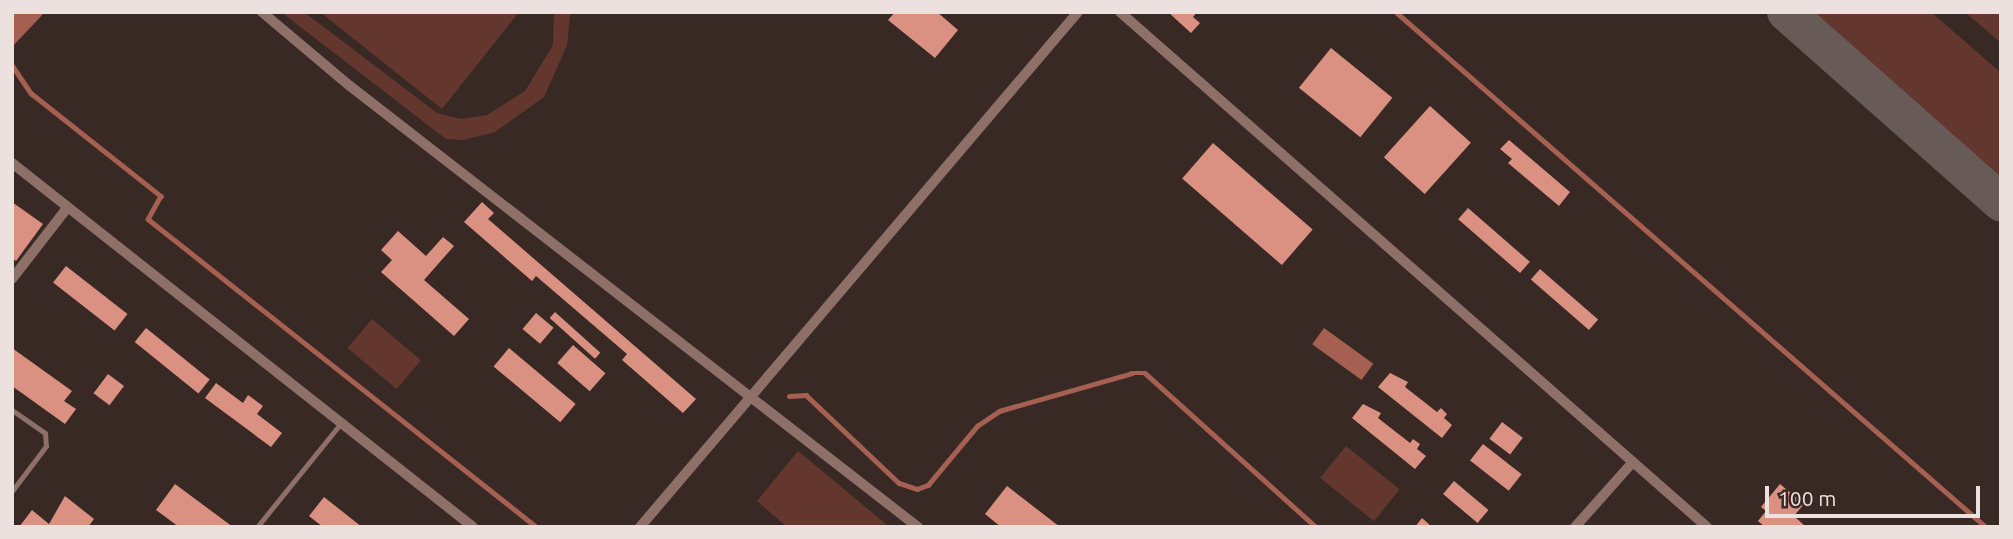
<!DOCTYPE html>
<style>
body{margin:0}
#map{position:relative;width:2013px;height:539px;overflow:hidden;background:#392925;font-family:Ubuntu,sans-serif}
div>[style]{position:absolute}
.green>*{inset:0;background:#64372e;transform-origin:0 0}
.water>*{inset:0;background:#a56052;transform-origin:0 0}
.stream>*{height:4.5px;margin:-2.25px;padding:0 2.25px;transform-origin:2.25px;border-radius:2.25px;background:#a56052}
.taxiway>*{height:38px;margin:-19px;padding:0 19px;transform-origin:19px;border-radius:19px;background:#685a56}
.building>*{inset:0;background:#da9181;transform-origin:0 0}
.service>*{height:5px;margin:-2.5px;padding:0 2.5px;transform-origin:2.5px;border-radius:2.5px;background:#8f7069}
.minor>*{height:10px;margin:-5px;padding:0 5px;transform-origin:5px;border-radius:5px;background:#8f7069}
span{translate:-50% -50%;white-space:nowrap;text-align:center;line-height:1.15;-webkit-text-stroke:7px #392925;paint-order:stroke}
.frame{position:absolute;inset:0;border:14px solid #ede1df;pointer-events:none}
.scale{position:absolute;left:1765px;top:486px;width:215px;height:32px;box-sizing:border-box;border:4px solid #ede1df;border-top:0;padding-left:9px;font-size:21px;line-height:24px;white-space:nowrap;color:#ede1df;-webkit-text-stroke:5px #392925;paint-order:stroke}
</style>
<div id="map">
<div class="green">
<i style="clip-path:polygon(281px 12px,304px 12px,437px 113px,461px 119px,487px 115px,525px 91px,553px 45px,554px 12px,570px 12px,570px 16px,567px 45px,544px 97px,495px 132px,463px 140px,446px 139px)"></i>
<i style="clip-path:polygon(320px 12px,519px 12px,442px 109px)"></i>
<i style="clip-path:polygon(1806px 12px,1931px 12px,2001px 73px,2001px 183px)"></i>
<i style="clip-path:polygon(1965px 12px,2001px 12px,2001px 43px)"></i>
<i style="left:372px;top:319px;width:64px;height:38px;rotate:40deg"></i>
<i style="left:1346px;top:446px;width:69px;height:41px;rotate:39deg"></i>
<i style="clip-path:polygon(798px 451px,886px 524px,883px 527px,787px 527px,757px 501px)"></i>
</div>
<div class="water">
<i style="clip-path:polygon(12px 12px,45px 12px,12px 47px)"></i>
<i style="left:1324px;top:328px;width:61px;height:20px;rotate:36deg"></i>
</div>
<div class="stream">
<i style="left:1396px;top:12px;width:783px;rotate:41.12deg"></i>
<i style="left:12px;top:65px;width:34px;rotate:56deg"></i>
<i style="left:31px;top:93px;width:166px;rotate:38.4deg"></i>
<i style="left:161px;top:196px;width:26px;rotate:119deg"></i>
<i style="left:148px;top:219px;width:495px;rotate:38.4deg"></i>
<i style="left:789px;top:396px;width:17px;rotate:-3deg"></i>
<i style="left:806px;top:395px;width:128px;rotate:43.4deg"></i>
<i style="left:899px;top:483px;width:19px;rotate:18deg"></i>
<i style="left:917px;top:489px;width:12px;rotate:-20deg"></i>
<i style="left:928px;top:485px;width:77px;rotate:-50.3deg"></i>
<i style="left:977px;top:426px;width:27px;rotate:-34deg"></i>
<i style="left:999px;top:411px;width:138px;rotate:-15.9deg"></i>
<i style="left:1132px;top:373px;width:13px"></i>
<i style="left:1145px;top:373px;width:230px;rotate:42deg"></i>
</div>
<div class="taxiway">
<i style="left:1786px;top:12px;width:287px;rotate:41.5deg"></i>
</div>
<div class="building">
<i style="clip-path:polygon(895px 12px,937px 12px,958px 30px,935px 58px,888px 20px)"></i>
<i style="clip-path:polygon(1168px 12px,1197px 12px,1193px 17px,1200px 23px,1191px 33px)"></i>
<i style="left:1331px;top:48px;width:79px;height:51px;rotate:39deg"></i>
<i style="left:1430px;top:106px;width:55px;height:69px;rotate:42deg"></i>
<i style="clip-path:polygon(1509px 140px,1570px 192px,1559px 206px,1508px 163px,1512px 159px,1500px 149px)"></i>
<i style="left:1213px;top:143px;width:132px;height:47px;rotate:41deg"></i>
<i style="clip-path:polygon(12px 202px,43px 224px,16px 261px,12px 258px)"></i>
<i style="clip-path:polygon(482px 202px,494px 213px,488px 219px,696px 399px,683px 413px,622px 360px,627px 354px,536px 276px,532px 281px,464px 222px)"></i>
<i style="left:1468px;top:208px;width:82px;height:15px;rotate:41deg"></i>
<i style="clip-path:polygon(398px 231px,426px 256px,443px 237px,454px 246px,424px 280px,469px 319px,454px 336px,381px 272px,392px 260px,381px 250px)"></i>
<i style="left:66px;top:266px;width:78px;height:21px;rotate:38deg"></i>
<i style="left:1540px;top:269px;width:77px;height:14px;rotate:41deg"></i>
<i style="left:555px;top:312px;width:61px;height:8px;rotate:42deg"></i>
<i style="left:536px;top:313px;width:23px;height:21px;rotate:40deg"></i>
<i style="left:146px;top:328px;width:82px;height:18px;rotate:39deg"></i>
<i style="left:573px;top:345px;width:43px;height:24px;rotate:41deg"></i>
<i style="clip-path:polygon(12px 348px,72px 391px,64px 401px,76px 409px,65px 424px,12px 386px)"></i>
<i style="left:509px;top:348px;width:87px;height:24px;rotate:40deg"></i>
<i style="clip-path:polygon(1390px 373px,1408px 382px,1405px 387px,1437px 412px,1441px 408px,1447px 414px,1444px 418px,1452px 425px,1442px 438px,1378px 387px)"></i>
<i style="left:108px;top:374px;width:20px;height:24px;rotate:37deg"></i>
<i style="clip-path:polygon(216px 383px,243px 403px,248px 395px,263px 406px,257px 414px,282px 433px,271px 447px,205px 398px)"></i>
<i style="clip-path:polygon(1363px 404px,1381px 413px,1378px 418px,1410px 443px,1413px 439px,1420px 444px,1417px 449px,1426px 456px,1415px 469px,1352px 418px)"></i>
<i style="left:1502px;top:422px;width:26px;height:21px;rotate:37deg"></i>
<i style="left:1483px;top:444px;width:49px;height:21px;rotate:38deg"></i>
<i style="left:1454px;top:481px;width:45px;height:17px;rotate:40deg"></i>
<i style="clip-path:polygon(175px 484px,233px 527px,179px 527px,156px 510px)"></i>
<i style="clip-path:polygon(1780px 484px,1804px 504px,1794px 516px,1806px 527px,1765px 527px,1758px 521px,1766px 511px,1761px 507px)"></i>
<i style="clip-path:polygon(1007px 486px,1060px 527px,1001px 527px,985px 514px)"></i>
<i style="clip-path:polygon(65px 496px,94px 519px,88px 527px,19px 527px,32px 510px,49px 524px)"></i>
<i style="clip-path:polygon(324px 497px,362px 527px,323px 527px,309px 516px)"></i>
<i style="clip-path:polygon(1422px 518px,1432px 527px,1415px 527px)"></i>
</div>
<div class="service">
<i style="left:12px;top:410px;width:40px;rotate:34.9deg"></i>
<i style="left:45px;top:433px;width:13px;rotate:86deg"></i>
<i style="left:46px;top:446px;width:56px;rotate:127.1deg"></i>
<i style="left:257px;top:527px;width:134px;rotate:-51.1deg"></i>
</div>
<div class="minor">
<i style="left:262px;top:12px;width:115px;rotate:40.1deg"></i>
<i style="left:350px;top:86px;width:719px;rotate:37.83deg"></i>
<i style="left:1120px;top:12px;width:781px;rotate:41.26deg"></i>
<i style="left:12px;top:163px;width:587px;rotate:38.29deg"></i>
<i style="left:12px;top:279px;width:90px;rotate:-52.2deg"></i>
<i style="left:640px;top:527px;width:676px;rotate:-49.62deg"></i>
<i style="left:1575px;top:527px;width:87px;rotate:-48.3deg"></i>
</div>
<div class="frame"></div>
<div class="scale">100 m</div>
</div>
